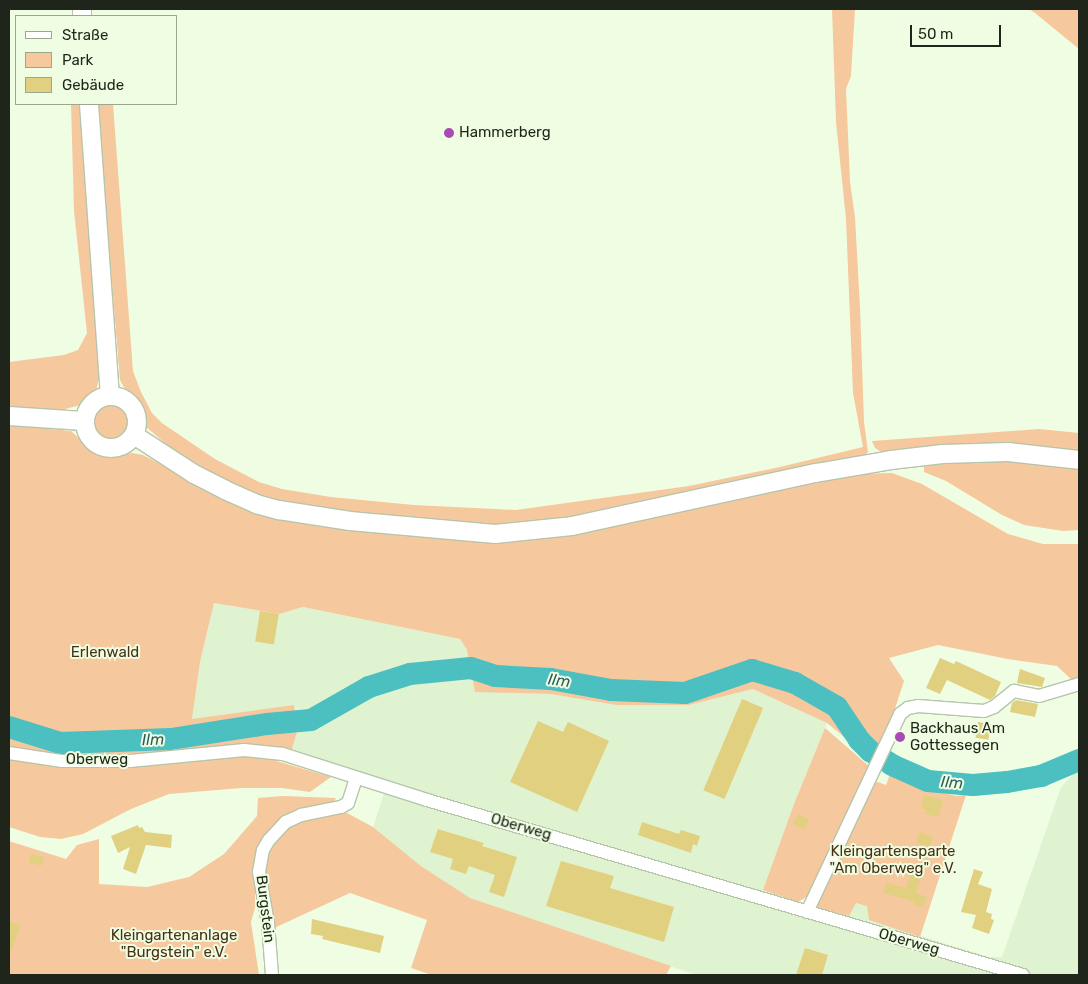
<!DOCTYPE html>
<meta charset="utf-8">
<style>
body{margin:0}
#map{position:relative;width:1088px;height:984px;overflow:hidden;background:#effee2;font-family:Rubik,sans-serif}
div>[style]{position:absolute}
.built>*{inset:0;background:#e0f3d0}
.green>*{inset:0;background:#f6c89e}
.round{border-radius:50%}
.river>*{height:22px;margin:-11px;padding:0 11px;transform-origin:11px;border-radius:11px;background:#4cbfc1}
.building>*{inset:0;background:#e1d080;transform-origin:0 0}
.roads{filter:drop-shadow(1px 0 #b6c5aa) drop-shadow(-1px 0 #b6c5aa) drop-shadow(0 1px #b6c5aa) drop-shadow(0 -1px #b6c5aa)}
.street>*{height:12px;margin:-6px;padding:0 6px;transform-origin:6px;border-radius:6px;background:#fff}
.secondary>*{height:18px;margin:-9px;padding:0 9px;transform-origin:9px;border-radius:9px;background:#fff}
.secondary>.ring{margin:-9px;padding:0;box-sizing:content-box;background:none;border:18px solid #fff;border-radius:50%}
.dots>*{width:14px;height:14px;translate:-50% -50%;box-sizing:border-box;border:2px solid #effee2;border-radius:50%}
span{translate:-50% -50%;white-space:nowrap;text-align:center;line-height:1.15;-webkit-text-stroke:4px #effee2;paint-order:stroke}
.poi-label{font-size:15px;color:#1f251a}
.left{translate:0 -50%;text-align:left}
.park-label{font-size:15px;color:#493017}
.street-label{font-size:15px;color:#1f251a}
.water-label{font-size:16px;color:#2b5c5d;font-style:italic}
.frame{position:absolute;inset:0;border:10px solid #1f251a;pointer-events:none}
.legend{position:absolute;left:15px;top:15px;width:162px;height:90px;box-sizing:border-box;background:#effee2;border:1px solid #9ca792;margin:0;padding:6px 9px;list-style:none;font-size:15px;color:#1f251a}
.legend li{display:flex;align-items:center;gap:10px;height:25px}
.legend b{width:25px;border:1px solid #9ca792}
.scale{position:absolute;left:910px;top:25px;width:91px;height:22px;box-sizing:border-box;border:2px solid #1f251a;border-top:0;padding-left:6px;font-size:15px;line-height:18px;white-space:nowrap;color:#1f251a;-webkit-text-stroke:4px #effee2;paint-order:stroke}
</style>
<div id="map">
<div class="built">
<i style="clip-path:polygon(214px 603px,279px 614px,303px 607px,460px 639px,467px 650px,475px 691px,551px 694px,616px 705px,689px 705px,753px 689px,827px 723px,794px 804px,764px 890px,818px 908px,856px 902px,868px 906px,869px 920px,989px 957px,1002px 957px,1061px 787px,1079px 768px,1079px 975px,696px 975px,469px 898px,421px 866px,373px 827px,388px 781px,309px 757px,304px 753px,292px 749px,297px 732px,192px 719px,200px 662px)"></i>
</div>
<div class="green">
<i style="clip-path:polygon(832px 9px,855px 9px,851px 76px,846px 89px,850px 182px,855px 217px,860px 307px,864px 422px,868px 452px,865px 456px,549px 522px,489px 526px,300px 507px,276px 502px,227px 483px,187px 462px,145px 426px,136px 400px,126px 391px,120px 380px,97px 104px,113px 104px,133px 371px,141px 392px,152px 413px,162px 423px,215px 459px,259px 482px,282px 489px,331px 497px,414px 505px,516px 510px,689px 486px,780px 467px,863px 447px,853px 393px,846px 219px,836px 122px)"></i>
<i style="clip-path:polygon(1029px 9px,1079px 9px,1079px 49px,1035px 13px)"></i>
<i style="clip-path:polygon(71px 104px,82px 104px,101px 370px,96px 391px,85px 404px,53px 412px,9px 410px,9px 362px,64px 355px,78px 350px,87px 333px,74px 211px)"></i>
<i class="round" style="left:91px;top:402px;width:40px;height:40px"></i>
<i style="clip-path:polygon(9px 425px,71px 431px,94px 452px,107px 457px,132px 453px,143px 455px,242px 506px,507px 541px,543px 539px,584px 531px,853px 474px,892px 473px,922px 484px,1008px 534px,1043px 544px,1079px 544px,1079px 680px,1074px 682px,1057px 666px,1008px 659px,938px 645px,889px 658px,904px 681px,888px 730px,878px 750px,875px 747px,871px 759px,827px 723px,753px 689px,689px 705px,616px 705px,551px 694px,475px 692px,467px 650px,460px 639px,303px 607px,279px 614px,214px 603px,200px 662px,192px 719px,294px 705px,297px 732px,292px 749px,242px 746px,187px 752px,63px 756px,9px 747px)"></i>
<i style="clip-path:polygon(1039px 429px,1079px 433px,1079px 454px,906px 450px,881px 452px,875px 448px,872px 441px)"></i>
<i style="clip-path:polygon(1003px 459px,1079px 468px,1079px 530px,1063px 531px,1024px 525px,1002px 515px,946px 481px,924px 472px,924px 463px)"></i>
<i style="clip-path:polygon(825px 728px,870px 767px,810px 895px,798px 902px,763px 890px,794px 804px)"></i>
<i style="clip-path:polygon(229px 757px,263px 757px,331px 777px,310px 792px,282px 788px,241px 788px,169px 794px,131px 809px,83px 834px,61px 839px,40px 837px,9px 827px,9px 758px,38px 764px,101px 767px,150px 765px)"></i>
<i style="clip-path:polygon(890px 774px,916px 787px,957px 796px,966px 795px,920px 937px,869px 920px,867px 906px,856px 903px,849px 916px,818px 908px,816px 903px,874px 783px,878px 782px,886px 785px)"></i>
<i style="clip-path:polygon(283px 796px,336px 798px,333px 804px,285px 816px,271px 827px,259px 848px,255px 868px,255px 908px,251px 922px,259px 975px,9px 975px,9px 841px,66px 859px,77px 845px,99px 839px,99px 884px,147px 887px,189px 877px,224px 854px,257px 816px,258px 798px)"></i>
<i style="clip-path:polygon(347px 813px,373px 827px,421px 866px,470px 898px,671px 966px,666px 975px,432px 975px,411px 968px,427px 920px,350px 893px,272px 929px,265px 865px,278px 833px,297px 820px)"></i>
</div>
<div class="river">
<i style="left:9px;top:727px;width:53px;rotate:17.4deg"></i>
<i style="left:60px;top:743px;width:111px;rotate:-2.1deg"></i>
<i style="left:171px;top:739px;width:97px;rotate:-8.9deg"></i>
<i style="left:267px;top:724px;width:44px;rotate:-5.2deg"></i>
<i style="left:311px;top:720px;width:67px;rotate:-29.6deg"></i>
<i style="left:369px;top:687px;width:43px;rotate:-17.6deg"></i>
<i style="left:410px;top:674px;width:61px;rotate:-5.6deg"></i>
<i style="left:471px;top:668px;width:25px;rotate:18deg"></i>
<i style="left:495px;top:676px;width:56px;rotate:3.1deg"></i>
<i style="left:551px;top:679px;width:61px;rotate:10.4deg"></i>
<i style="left:611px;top:690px;width:74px;rotate:2.3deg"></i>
<i style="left:685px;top:693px;width:71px;rotate:-18.9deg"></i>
<i style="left:752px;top:670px;width:45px;rotate:16.8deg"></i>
<i style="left:795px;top:683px;width:48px;rotate:29.7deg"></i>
<i style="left:837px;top:707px;width:40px;rotate:56deg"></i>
<i style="left:859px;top:740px;width:16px;rotate:45deg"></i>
<i style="left:870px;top:751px;width:26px;rotate:32deg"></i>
<i style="left:892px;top:765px;width:39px;rotate:24deg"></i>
<i style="left:928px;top:781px;width:45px;rotate:5.1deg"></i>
<i style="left:973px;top:785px;width:34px;rotate:-5deg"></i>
<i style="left:1007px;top:782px;width:35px;rotate:-10deg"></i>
<i style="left:1041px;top:776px;width:41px;rotate:-22.8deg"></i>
</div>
<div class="building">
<i style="left:260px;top:611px;width:19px;height:31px;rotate:9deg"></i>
<i style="clip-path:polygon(940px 658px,954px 664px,956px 661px,1001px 682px,995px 696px,990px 700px,947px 680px,940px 694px,926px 688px)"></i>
<i style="clip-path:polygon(1020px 669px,1045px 678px,1042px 687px,1017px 683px)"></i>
<i style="left:742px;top:699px;width:23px;height:99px;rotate:23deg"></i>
<i style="clip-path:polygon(1016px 700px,1038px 704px,1035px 717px,1010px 712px,1012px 703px)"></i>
<i style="clip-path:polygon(538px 721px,563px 732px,568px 722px,609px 741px,577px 812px,510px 782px)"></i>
<i style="left:978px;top:722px;width:13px;height:16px;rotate:9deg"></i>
<i style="clip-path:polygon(924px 795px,943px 800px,939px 817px,926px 814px,927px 810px,921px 808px)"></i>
<i style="left:798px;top:814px;width:13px;height:11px;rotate:27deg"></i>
<i style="clip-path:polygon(642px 822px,679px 834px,681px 830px,700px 836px,697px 846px,693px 844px,691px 853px,638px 835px)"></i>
<i style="clip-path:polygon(138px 825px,139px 828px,142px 827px,145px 832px,172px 835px,171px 848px,146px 845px,136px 874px,123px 869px,130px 847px,118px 853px,111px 836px)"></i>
<i style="clip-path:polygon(438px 829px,484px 843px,482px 846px,517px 857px,504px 897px,489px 892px,495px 875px,469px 866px,466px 874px,450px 869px,453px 859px,430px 852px)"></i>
<i style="left:920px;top:832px;width:14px;height:11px;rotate:21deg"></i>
<i style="left:31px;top:854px;width:13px;height:9px;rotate:13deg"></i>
<i style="clip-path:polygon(561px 861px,614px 876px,610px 888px,674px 907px,664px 942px,546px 906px)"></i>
<i style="clip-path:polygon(913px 865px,924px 868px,916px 893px,927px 897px,923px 907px,913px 904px,914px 901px,883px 893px,886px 883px,906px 888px)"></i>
<i style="clip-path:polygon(974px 869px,983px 872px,978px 884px,992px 889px,986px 912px,992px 914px,991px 919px,994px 920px,989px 934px,972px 928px,976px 915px,961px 912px)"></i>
<i style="clip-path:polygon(312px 919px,384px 936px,380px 953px,322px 939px,323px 936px,311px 934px)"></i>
<i style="clip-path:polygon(9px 921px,20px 925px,11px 952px,9px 952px)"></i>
<i style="clip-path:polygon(805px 948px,828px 955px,822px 975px,796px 975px)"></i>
</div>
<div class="roads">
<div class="street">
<i style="left:9px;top:753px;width:54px;rotate:8.6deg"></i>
<i style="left:62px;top:761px;width:68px"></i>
<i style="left:130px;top:761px;width:115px;rotate:-5.5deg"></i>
<i style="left:244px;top:750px;width:39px;rotate:6deg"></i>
<i style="left:283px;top:754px;width:151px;rotate:17.7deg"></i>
<i style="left:427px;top:800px;width:621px;rotate:16.36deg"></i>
<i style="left:807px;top:912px;width:219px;rotate:-64.8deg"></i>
<i style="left:900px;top:714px;width:10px;rotate:-37deg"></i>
<i style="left:908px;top:708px;width:10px;rotate:-11deg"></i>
<i style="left:918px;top:706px;width:66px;rotate:4.3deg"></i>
<i style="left:984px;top:711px;width:11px;rotate:-22deg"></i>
<i style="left:994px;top:707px;width:26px;rotate:-39deg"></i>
<i style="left:1014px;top:691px;width:25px;rotate:11deg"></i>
<i style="left:1039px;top:696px;width:42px;rotate:-16.7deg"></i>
<i style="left:272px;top:975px;width:52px;rotate:-94.4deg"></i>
<i style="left:268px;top:923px;width:52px;rotate:-100deg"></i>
<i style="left:259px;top:872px;width:22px;rotate:-80deg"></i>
<i style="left:263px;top:850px;width:12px;rotate:-59deg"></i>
<i style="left:269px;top:840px;width:25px;rotate:-47deg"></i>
<i style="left:286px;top:822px;width:17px;rotate:-25deg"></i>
<i style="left:301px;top:815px;width:41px;rotate:-11.3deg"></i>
<i style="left:341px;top:807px;width:8px;rotate:-30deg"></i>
<i style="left:348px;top:803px;width:25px;rotate:-72deg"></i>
</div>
<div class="secondary">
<i style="left:82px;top:9px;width:7px;rotate:90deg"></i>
<i style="left:89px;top:104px;width:292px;rotate:85.9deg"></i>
<i class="ring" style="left:85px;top:396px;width:34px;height:34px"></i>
<i style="left:9px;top:416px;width:75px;rotate:3.8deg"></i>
<i style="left:134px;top:435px;width:72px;rotate:33deg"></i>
<i style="left:194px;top:474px;width:35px;rotate:27deg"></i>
<i style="left:225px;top:490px;width:34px;rotate:24deg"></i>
<i style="left:256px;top:504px;width:24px;rotate:15deg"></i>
<i style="left:279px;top:510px;width:72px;rotate:8.8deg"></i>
<i style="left:350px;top:521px;width:146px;rotate:5.1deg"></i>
<i style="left:495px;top:534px;width:77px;rotate:-5.9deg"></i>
<i style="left:572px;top:526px;width:250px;rotate:-12.3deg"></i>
<i style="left:816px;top:473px;width:76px;rotate:-9.8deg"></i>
<i style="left:891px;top:460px;width:52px;rotate:-6.6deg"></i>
<i style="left:943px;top:454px;width:65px;rotate:-1.8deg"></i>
<i style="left:1008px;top:452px;width:71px;rotate:6.4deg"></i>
</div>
</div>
<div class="dots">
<i style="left:449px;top:133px;background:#a94bb4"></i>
<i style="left:900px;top:737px;background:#a94bb4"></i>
</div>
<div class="poi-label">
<span class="left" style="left:459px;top:133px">Hammerberg</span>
<span class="left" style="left:910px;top:737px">Backhaus Am<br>Gottessegen</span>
</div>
<div class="park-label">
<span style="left:105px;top:653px">Erlenwald</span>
<span style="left:893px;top:860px">Kleingartensparte<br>"Am Oberweg" e.V.</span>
<span style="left:174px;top:944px">Kleingartenanlage<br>"Burgstein" e.V.</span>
</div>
<div class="street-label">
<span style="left:97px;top:760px">Oberweg</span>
<span style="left:521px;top:827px;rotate:16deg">Oberweg</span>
<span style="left:265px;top:909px;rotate:83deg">Burgstein</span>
<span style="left:909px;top:942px;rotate:16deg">Oberweg</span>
</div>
<div class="water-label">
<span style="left:559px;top:681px;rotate:8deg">Ilm</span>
<span style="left:153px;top:740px;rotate:-2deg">Ilm</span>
<span style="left:952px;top:783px;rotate:5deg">Ilm</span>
</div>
<div class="frame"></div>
<ul class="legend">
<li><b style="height:6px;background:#fff"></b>Straße</li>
<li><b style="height:14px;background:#f6c89e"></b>Park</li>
<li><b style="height:14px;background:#e1d080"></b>Gebäude</li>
</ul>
<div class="scale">50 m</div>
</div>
